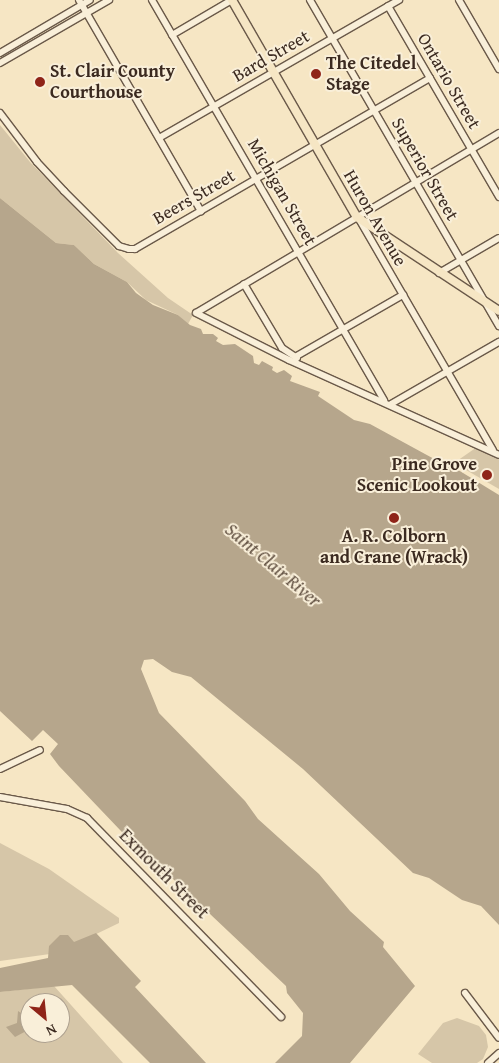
<!DOCTYPE html>
<style>
body{margin:0}
#map{position:relative;width:499px;height:1063px;overflow:hidden;background:#f6e6c4;font-family:"Gentium Book Plus",serif}
div>[style]{position:absolute}
.green>*{inset:0;background:#d6c6a8}
.water>*{inset:0;background:#b6a68c}
.pier>*{inset:0;background:#f6e6c4}
.roads{filter:drop-shadow(1px 0 #6a5949) drop-shadow(-1px 0 #6a5949) drop-shadow(0 1px #6a5949) drop-shadow(0 -1px #6a5949)}
.minor>*{height:6px;margin:-3px;padding:0 3px;transform-origin:3px;border-radius:3px;background:#f9efd9}
.major>*{height:8px;margin:-4px;padding:0 4px;transform-origin:4px;border-radius:4px;background:#f6e6c4}
.dots>*{width:14px;height:14px;translate:-50% -50%;box-sizing:border-box;border:2px solid #f9efd9;border-radius:50%}
span{translate:-50% -50%;white-space:nowrap;text-align:center;line-height:1.15;-webkit-text-stroke:4px #f9efd9;paint-order:stroke}
.street-label{font-size:18px;color:#3b2a20}
.poi-label{font-size:18px;color:#3b2a20;font-weight:700}
.left{translate:0 -50%;text-align:left}
.right{translate:-100% -50%;text-align:right}
.water-label{font-size:19px;color:#604f40;font-style:italic}
.north{position:absolute;left:20px;top:993px;width:50px;height:50px;box-sizing:border-box;background:#f9efd9;border:1px solid #ada08f;border-radius:50%;rotate:152deg;font-size:14px;font-weight:700;line-height:20px;text-align:center;color:#3b2a20}
.north::after{content:'';display:block;margin:auto;width:18px;height:22px;background:#8f2418;clip-path:polygon(50% 0,100% 100%,50% 72%,0 100%)}
</style>
<div id="map">
<div class="green">
<i style="clip-path:polygon(0 125px,30px 162px,118px 253px,168px 298px,193px 315px,188px 324px,178px 315px,146px 300px,127px 282px,94px 264px,74px 245px,56px 243px,0 198px)"></i>
<i style="clip-path:polygon(477px 447px,492px 454px,499px 451px,499px 490px,454px 463px)"></i>
<i style="clip-path:polygon(0 843px,49px 869px,119px 918px,119px 923px,57px 953px,0 961px)"></i>
<i style="clip-path:polygon(evenodd,54px 986px,123px 1063px,0 1063px,0 992px,54px 986px,30px 1003px,60px 1003px,60px 1033px,30px 1033px,30px 1003px)"></i>
<i style="clip-path:polygon(457px 1018px,479px 1026px,486px 1035px,488px 1047px,483px 1059px,477px 1063px,432px 1063px,418px 1054px,443px 1023px)"></i>
</div>
<div class="water">
<i style="clip-path:polygon(0 198px,56px 243px,74px 245px,94px 264px,127px 282px,136px 293px,153px 305px,178px 315px,190px 325px,201px 329px,203px 334px,213px 334px,218px 338px,216px 341px,223px 345px,235px 344px,253px 356px,254px 363px,259px 365px,262px 361px,273px 367px,272px 370px,277px 373px,284px 370px,292px 376px,290px 381px,320px 392px,318px 396px,354px 420px,370px 424px,447px 466px,454px 463px,499px 490px,499px 925px,481px 906px,462px 900px,429px 878px,413px 873px,303px 769px,191px 677px,172px 672px,153px 659px,144px 660px,141px 669px,159px 713px,245px 801px,258px 819px,319px 874px,350px 911px,384px 942px,383px 947px,415px 986px,350px 1063px,275px 1063px,302px 1036px,303px 1013px,287px 993px,286px 986px,173px 879px,161px 873px,59px 766px,50px 754px,58px 744px,43px 730px,32px 741px,0 711px)"></i>
<i style="clip-path:polygon(96px 933px,141px 981px,135px 987px,206px 1063px,150px 1063px,72px 985px,0 992px,0 968px,48px 958px,49px 946px,60px 935px,68px 935px,74px 942px)"></i>
<i style="clip-path:polygon(18px 1011px,30px 1019px,30px 1029px,15px 1037px,6px 1027px,17px 1023px)"></i>
</div>
<div class="pier">
<i style="clip-path:polygon(454px 463px,499px 489px,499px 495px,450px 465px)"></i>
</div>
<div class="roads">
<div class="minor">
<i style="left:79px;top:0;width:244px;rotate:60deg"></i>
<i style="left:152px;top:0;width:463px;rotate:59.9deg"></i>
<i style="left:310px;top:0;width:377px;rotate:59.9deg"></i>
<i style="left:459px;top:0;width:80px;rotate:59.9deg"></i>
<i style="left:388px;top:6px;width:221px;rotate:59.8deg"></i>
<i style="left:172px;top:35px;width:69px;rotate:-30.3deg"></i>
<i style="left:0;top:53px;width:104px;rotate:-30.5deg"></i>
<i style="left:0;top:63px;width:126px;rotate:-30deg"></i>
<i style="left:0;top:113px;width:61px;rotate:52.9deg"></i>
<i style="left:37px;top:162px;width:40px;rotate:47deg"></i>
<i style="left:64px;top:191px;width:78px;rotate:45deg"></i>
<i style="left:119px;top:246px;width:10px;rotate:17deg"></i>
<i style="left:129px;top:249px;width:6px"></i>
<i style="left:135px;top:249px;width:341px;rotate:-30.1deg"></i>
<i style="left:499px;top:133px;width:352px;rotate:149.3deg"></i>
<i style="left:196px;top:313px;width:104px;rotate:26.8deg"></i>
<i style="left:289px;top:360px;width:230px;rotate:24.3deg"></i>
<i style="left:159px;top:138px;width:277px;rotate:-29.9deg"></i>
<i style="left:359px;top:219px;width:267px;rotate:59.9deg"></i>
<i style="left:439px;top:273px;width:69px;rotate:-30.3deg"></i>
<i style="left:244px;top:284px;width:74px;rotate:59.3deg"></i>
<i style="left:282px;top:348px;width:18px;rotate:34deg"></i>
<i style="left:295px;top:357px;width:125px;rotate:-29.9deg"></i>
<i style="left:391px;top:404px;width:125px;rotate:-29.9deg"></i>
<i style="left:0;top:769px;width:44px;rotate:-25.4deg"></i>
<i style="left:0;top:797px;width:68px;rotate:10.2deg"></i>
<i style="left:67px;top:809px;width:22px;rotate:24deg"></i>
<i style="left:87px;top:818px;width:278px;rotate:45.7deg"></i>
<i style="left:465px;top:993px;width:56px;rotate:52.9deg"></i>
<i style="left:488px;top:1063px;width:15px;rotate:-42deg"></i>
</div>
<div class="major">
<i style="left:232px;top:0;width:250px;rotate:60.1deg"></i>
<i style="left:357px;top:217px;width:170px;rotate:33.5deg"></i>
</div>
</div>
<div class="dots">
<i style="left:316px;top:74px;background:#8f2418"></i>
<i style="left:40px;top:82px;background:#8f2418"></i>
<i style="left:487px;top:475px;background:#8f2418"></i>
<i style="left:394px;top:518px;background:#8f2418"></i>
</div>
<div class="street-label">
<span style="left:271px;top:56px;rotate:-30deg">Bard Street</span>
<span style="left:449px;top:81px;rotate:60deg">Ontario Street</span>
<span style="left:425px;top:169px;rotate:60deg">Superior Street</span>
<span style="left:282px;top:192px;rotate:60deg">Michigan Street</span>
<span style="left:194px;top:197px;rotate:-30deg">Beers Street</span>
<span style="left:375px;top:218px;rotate:60deg">Huron Avenue</span>
<span style="left:164px;top:874px;rotate:45deg">Exmouth Street</span>
</div>
<div class="poi-label">
<span class="left" style="left:326px;top:74px">The Citedel<br>Stage</span>
<span class="left" style="left:50px;top:82px">St. Clair County<br>Courthouse</span>
<span class="right" style="left:477px;top:475px">Pine Grove<br>Scenic Lookout</span>
<span style="left:394px;top:547px">A. R. Colborn<br>and Crane (Wrack)</span>
</div>
<div class="water-label">
<span style="left:273px;top:565px;rotate:40deg">Saint Clair River</span>
</div>
<div class="north">N</div>
</div>
